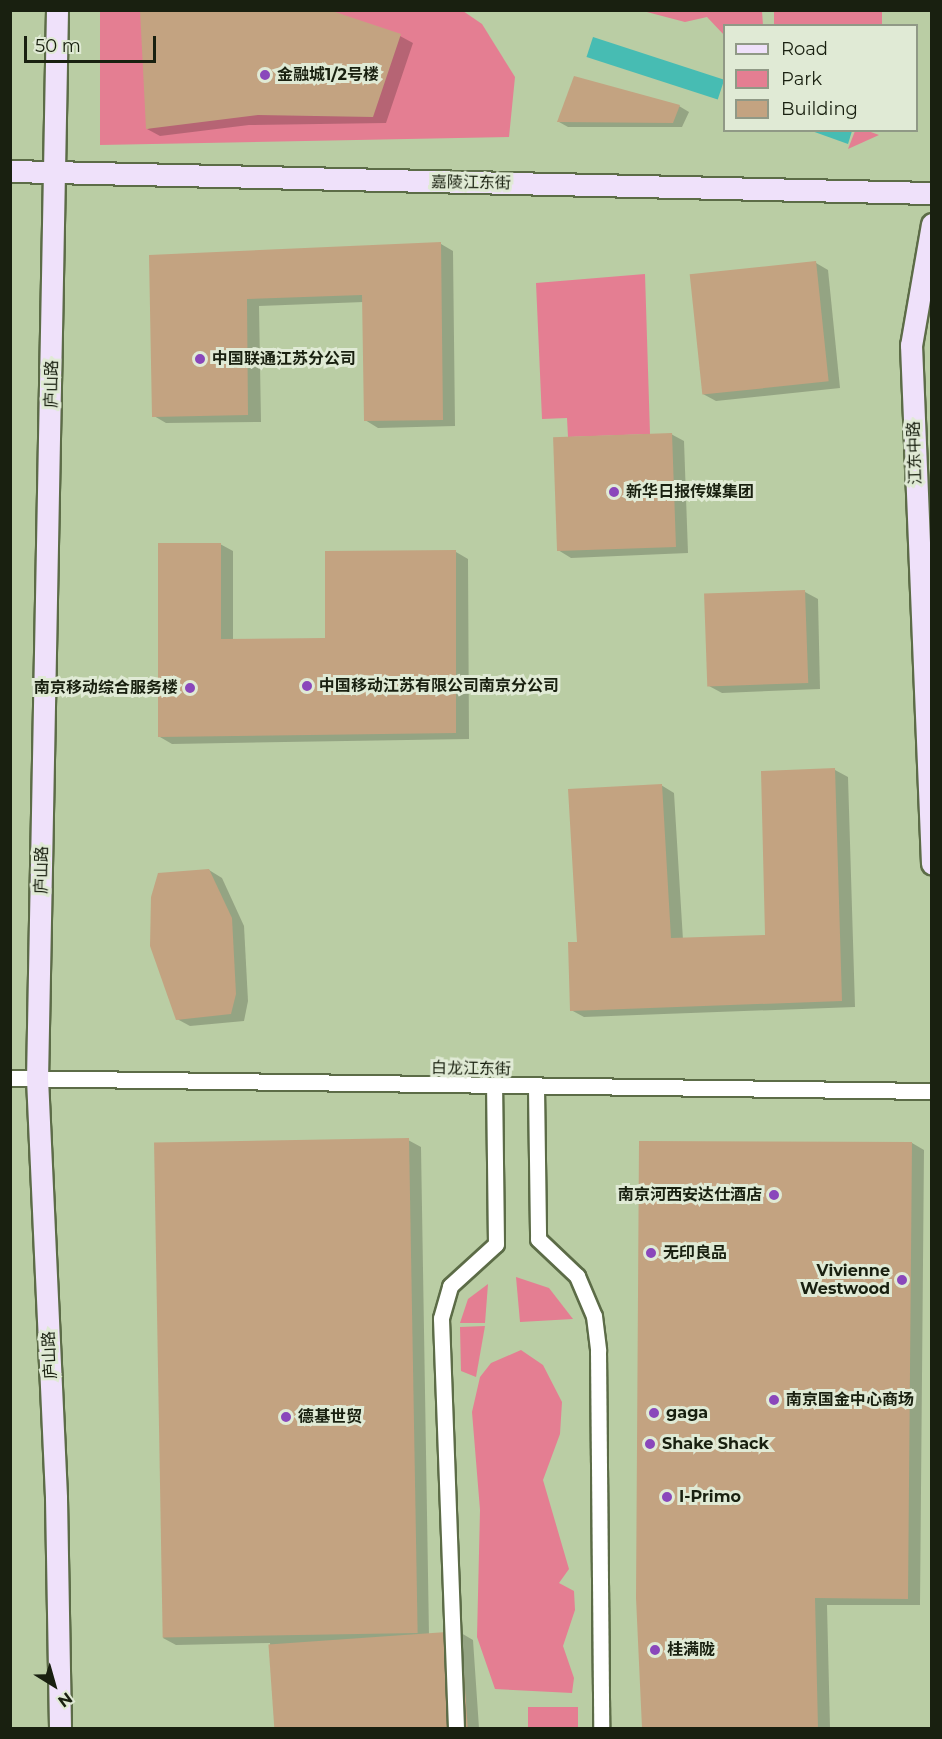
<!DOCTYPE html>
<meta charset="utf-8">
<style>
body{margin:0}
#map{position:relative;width:942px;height:1739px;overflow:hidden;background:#bacda4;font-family:Montserrat,"Noto Sans SC",sans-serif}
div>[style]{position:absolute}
.green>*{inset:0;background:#e47e92;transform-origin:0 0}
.water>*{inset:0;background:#47bcb3;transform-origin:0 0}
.shadow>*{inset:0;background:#0003}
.building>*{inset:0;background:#c3a381;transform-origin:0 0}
.roads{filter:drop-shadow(2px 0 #5c6c47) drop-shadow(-2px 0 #5c6c47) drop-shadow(0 2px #5c6c47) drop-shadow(0 -2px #5c6c47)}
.street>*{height:15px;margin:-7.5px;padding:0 7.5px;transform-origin:7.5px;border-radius:7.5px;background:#fff}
.secondary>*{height:21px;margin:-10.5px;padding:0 10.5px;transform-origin:10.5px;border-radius:10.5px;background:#efe1fa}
.dots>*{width:16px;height:16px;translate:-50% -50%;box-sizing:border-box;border:3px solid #e0ead5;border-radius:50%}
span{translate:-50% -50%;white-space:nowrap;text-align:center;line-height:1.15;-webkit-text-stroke:6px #e0ead5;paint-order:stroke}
.poi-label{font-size:16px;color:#192010;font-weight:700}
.left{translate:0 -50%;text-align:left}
.right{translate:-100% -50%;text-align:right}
.street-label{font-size:16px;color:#192010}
.frame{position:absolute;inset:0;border:12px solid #192010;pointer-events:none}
.legend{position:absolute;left:723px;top:24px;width:195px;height:108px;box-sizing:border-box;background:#e0ead5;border:2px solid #909986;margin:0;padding:8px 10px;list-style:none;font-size:18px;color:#192010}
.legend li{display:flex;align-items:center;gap:12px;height:30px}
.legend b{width:30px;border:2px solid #909986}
.north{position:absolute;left:24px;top:1655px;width:60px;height:60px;-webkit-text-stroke:4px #e0ead5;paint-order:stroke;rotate:143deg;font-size:16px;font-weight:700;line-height:24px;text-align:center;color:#192010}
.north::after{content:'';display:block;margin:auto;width:21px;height:27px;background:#192010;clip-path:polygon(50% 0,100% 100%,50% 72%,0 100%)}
.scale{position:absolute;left:24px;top:36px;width:132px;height:27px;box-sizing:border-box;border:3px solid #192010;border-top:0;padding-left:8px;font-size:18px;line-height:21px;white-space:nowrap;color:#192010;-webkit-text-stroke:4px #e0ead5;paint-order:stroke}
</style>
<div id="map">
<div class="green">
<i style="clip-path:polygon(100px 11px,463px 11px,482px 24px,515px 77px,509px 137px,100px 145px)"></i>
<i style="clip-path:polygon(643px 11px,762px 11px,763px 25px,724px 26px,724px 35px,707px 17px,685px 22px)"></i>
<i style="left:774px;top:11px;width:108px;height:14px"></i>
<i style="clip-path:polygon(855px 131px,868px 131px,879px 135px,848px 149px)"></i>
<i style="clip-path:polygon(645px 274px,650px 434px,568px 437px,567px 418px,542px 419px,536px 283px)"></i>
<i style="clip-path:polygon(516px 1277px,549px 1288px,573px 1319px,520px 1322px)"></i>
<i style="clip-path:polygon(488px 1284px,485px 1323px,460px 1323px,468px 1299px)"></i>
<i style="clip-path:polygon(485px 1326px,476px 1377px,461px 1371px,460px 1327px)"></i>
<i style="clip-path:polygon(521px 1350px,543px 1365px,562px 1402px,560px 1434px,543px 1480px,569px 1569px,559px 1583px,574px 1591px,575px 1610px,563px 1646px,574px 1678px,572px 1693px,495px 1689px,477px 1637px,480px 1510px,472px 1412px,480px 1377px,491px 1363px)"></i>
<i style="left:578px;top:1707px;width:21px;height:50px;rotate:90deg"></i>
</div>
<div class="water">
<i style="left:593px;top:37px;width:138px;height:21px;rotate:18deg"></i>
<i style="clip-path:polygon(809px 130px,852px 130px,852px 131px,848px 144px)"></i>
</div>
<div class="shadow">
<i style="clip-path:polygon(400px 36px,413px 43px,386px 123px,249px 125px,160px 136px,147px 129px)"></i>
<i style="clip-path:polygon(679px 106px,689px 112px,682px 127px,568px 127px,559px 122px)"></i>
<i style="clip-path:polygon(441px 244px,453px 251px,455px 426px,378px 428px,365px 420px,364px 302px,259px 306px,261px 422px,166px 423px,154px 416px,151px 256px)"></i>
<i style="clip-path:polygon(816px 263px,828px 270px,840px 388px,716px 401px,703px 394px)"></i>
<i style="clip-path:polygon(671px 434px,684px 441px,688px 553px,571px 558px,558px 550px)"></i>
<i style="clip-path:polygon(220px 544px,233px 551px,233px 640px,327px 639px,456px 552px,468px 559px,469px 739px,172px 744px,160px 737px)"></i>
<i style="clip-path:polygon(805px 592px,818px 599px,820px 689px,722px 693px,709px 686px)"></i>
<i style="clip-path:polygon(835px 770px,848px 777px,855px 1007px,584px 1017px,571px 1010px,578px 944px,661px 785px,674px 793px,683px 940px,767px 936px,762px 772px)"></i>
<i style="clip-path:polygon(209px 870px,222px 878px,244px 926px,248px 1001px,244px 1021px,190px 1026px,177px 1019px)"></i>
<i style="clip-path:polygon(408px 1140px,421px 1147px,429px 1635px,461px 1633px,473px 1640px,479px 1728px,275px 1728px,270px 1643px,176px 1645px,163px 1638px)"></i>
<i style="clip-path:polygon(912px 1143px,924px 1150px,920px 1605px,827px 1605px,830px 1728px,643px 1728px,637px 1598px)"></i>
</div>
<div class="building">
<i style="clip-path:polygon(140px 10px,329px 10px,401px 34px,373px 117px,258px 115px,146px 129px)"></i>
<i style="clip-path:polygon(574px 76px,680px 105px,673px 123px,557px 122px)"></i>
<i style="clip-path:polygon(441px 242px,443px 420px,364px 421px,362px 295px,247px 299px,248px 415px,152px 417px,149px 255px)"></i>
<i style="left:816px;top:261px;width:121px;height:127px;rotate:84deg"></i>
<i style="left:672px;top:433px;width:114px;height:119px;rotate:88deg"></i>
<i style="clip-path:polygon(158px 543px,221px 543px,221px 639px,325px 638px,325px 551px,456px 550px,456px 733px,158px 737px)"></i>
<i style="left:805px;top:590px;width:93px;height:101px;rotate:88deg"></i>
<i style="clip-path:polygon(835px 768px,842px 1001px,570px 1011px,568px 942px,577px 942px,568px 789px,662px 784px,671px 938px,765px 935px,761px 771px)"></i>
<i style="clip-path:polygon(209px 869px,232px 918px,236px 994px,231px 1014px,176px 1020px,150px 946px,151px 897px,158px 873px)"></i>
<i style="left:409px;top:1138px;width:495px;height:255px;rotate:89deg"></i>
<i style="clip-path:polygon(639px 1141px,912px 1142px,908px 1599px,815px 1598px,818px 1728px,642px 1728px,636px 1598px)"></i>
<i style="left:461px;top:1631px;width:97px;height:193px;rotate:86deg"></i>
</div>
<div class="roads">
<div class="street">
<i style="left:10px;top:1078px;width:922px;rotate:0.81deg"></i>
<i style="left:536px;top:1088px;width:151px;rotate:89.2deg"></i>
<i style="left:538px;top:1239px;width:54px;rotate:43.5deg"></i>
<i style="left:577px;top:1276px;width:43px;rotate:67deg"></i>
<i style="left:594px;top:1316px;width:35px;rotate:83deg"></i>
<i style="left:598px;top:1351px;width:377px;rotate:89.5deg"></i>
<i style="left:456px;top:1728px;width:410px;rotate:-92.1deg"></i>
<i style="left:441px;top:1318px;width:33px;rotate:-74deg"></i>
<i style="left:450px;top:1286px;width:62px;rotate:-42.4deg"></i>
<i style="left:496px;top:1244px;width:156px;rotate:-90.7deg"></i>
</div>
<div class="secondary">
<i style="left:57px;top:10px;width:1068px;rotate:91.07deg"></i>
<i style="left:37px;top:1078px;width:420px;rotate:87.4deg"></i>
<i style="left:56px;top:1498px;width:230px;rotate:89deg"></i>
<i style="left:10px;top:171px;width:922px;rotate:1.37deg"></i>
<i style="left:932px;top:224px;width:123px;rotate:99.8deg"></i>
<i style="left:911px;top:345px;width:519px;rotate:87.68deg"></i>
</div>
</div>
<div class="dots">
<i style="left:265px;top:75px;background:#8a47bb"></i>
<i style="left:200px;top:359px;background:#8a47bb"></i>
<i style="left:614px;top:492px;background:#8a47bb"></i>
<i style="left:307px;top:686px;background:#8a47bb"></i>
<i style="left:190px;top:688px;background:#8a47bb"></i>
<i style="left:774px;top:1195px;background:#8a47bb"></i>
<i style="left:651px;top:1253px;background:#8a47bb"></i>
<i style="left:902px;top:1280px;background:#8a47bb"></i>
<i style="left:774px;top:1400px;background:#8a47bb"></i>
<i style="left:654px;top:1413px;background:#8a47bb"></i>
<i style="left:286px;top:1417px;background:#8a47bb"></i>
<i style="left:650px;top:1444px;background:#8a47bb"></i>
<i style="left:667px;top:1497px;background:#8a47bb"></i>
<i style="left:655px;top:1650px;background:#8a47bb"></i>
</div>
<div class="poi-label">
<span class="left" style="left:277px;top:75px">金融城1/2号楼</span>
<span class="left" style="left:212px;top:359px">中国联通江苏分公司</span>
<span class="left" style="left:626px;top:492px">新华日报传媒集团</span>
<span class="left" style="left:319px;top:686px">中国移动江苏有限公司南京分公司</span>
<span class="right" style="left:178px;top:688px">南京移动综合服务楼</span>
<span class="right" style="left:762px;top:1195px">南京河西安达仕酒店</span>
<span class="left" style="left:663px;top:1253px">无印良品</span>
<span class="right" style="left:890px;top:1280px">Vivienne<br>Westwood</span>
<span class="left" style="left:786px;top:1400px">南京国金中心商场</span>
<span class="left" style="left:666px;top:1413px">gaga</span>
<span class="left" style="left:298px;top:1417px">德基世贸</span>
<span class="left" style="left:662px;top:1444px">Shake Shack</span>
<span class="left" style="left:679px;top:1497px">I-Primo</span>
<span class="left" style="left:667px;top:1650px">桂满陇</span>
</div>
<div class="street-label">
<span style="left:471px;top:183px;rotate:1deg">嘉陵江东街</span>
<span style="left:52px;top:384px;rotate:-89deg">庐山路</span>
<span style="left:915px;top:453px;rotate:-92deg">江东中路</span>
<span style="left:42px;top:870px;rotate:-89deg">庐山路</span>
<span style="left:471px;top:1069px;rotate:1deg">白龙江东街</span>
<span style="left:50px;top:1355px;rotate:-93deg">庐山路</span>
</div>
<div class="frame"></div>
<ul class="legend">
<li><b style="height:8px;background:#efe1fa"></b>Road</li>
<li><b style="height:16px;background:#e47e92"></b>Park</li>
<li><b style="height:16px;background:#c3a381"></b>Building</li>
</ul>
<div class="north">N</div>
<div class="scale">50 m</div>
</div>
